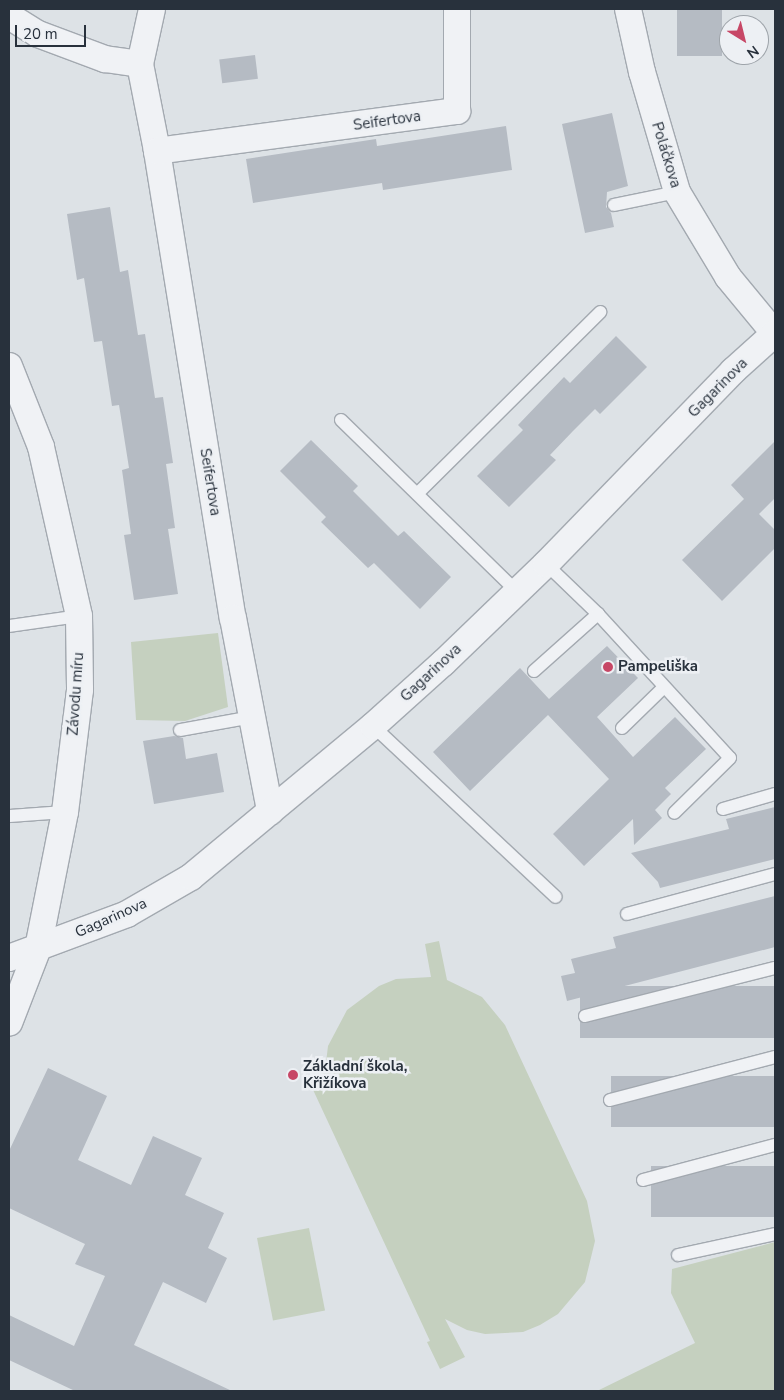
<!DOCTYPE html>
<meta charset="utf-8">
<style>
body{margin:0}
#map{position:relative;width:784px;height:1400px;overflow:hidden;background:#dde2e6;font-family:"Nunito Sans",sans-serif}
div>[style]{position:absolute}
.green>*{inset:0;background:#c5d0bf;transform-origin:0 0}
.building>*{inset:0;background:#b5bbc3;transform-origin:0 0}
.roads{filter:drop-shadow(1px 0 #a3a9b0) drop-shadow(-1px 0 #a3a9b0) drop-shadow(0 1px #a3a9b0) drop-shadow(0 -1px #a3a9b0)}
.lane>*{height:12px;margin:-6px;padding:0 6px;transform-origin:6px;border-radius:6px;background:#f0f2f5}
.street>*{height:26px;margin:-13px;padding:0 13px;transform-origin:13px;border-radius:13px;background:#f0f2f5}
.dots>*{width:14px;height:14px;translate:-50% -50%;box-sizing:border-box;border:2px solid #edf0f4;border-radius:50%}
span{translate:-50% -50%;white-space:nowrap;text-align:center;line-height:1.15;-webkit-text-stroke:5px #edf0f4;paint-order:stroke}
.street-label{font-size:15px;color:#28313c}
.poi-label{font-size:15px;color:#28313c;font-weight:700}
.left{translate:0 -50%;text-align:left}
.frame{position:absolute;inset:0;border:10px solid #28313c;pointer-events:none}
.north{position:absolute;left:719px;top:15px;width:50px;height:50px;box-sizing:border-box;background:#edf0f4;border:1px solid #9ea4aa;border-radius:50%;rotate:144deg;font-size:14px;font-weight:700;line-height:20px;text-align:center;color:#28313c}
.north::after{content:'';display:block;margin:auto;width:18px;height:22px;background:#c74766;clip-path:polygon(50% 0,100% 100%,50% 72%,0 100%)}
.scale{position:absolute;left:15px;top:25px;width:71px;height:22px;box-sizing:border-box;border:2px solid #28313c;border-top:0;padding-left:6px;font-size:15px;line-height:18px;white-space:nowrap;color:#28313c;-webkit-text-stroke:4px #edf0f4;paint-order:stroke}
</style>
<div id="map">
<div class="green">
<i style="clip-path:polygon(218px 633px,228px 707px,185px 721px,136px 720px,131px 642px)"></i>
<i style="clip-path:polygon(439px 941px,447px 980px,482px 997px,505px 1025px,587px 1201px,595px 1241px,585px 1282px,558px 1314px,540px 1325px,523px 1332px,485px 1334px,467px 1330px,445px 1319px,465px 1357px,440px 1369px,427px 1342px,430px 1341px,308px 1079px,325px 1071px,328px 1046px,347px 1010px,379px 986px,396px 979px,431px 977px,425px 944px)"></i>
<i style="left:309px;top:1228px;width:84px;height:53px;rotate:79deg"></i>
<i style="clip-path:polygon(775px 1242px,775px 1391px,597px 1391px,695px 1343px,671px 1293px,672px 1269px)"></i>
</div>
<div class="building">
<i style="left:677px;top:9px;width:45px;height:47px"></i>
<i style="left:255px;top:55px;width:24px;height:36px;rotate:83deg"></i>
<i style="clip-path:polygon(612px 113px,628px 186px,607px 192px,606px 207px,611px 213px,614px 227px,585px 233px,562px 124px)"></i>
<i style="clip-path:polygon(506px 126px,512px 170px,383px 190px,382px 183px,253px 203px,246px 159px,376px 139px,377px 146px)"></i>
<i style="clip-path:polygon(110px 207px,120px 272px,128px 270px,138px 335px,145px 334px,155px 398px,163px 397px,173px 463px,166px 464px,175px 528px,168px 529px,178px 594px,134px 600px,124px 535px,131px 534px,122px 470px,129px 468px,119px 405px,112px 406px,102px 341px,94px 342px,84px 278px,77px 280px,67px 214px)"></i>
<i style="clip-path:polygon(616px 336px,647px 367px,600px 414px,595px 409px,573px 431px,550px 455px,556px 460px,509px 507px,477px 476px,523px 430px,518px 425px,564px 377px,570px 383px)"></i>
<i style="clip-path:polygon(311px 440px,358px 486px,353px 491px,398px 536px,404px 531px,451px 577px,420px 609px,374px 563px,368px 568px,321px 522px,326px 517px,280px 471px)"></i>
<i style="clip-path:polygon(775px 441px,775px 498px,759px 514px,775px 530px,775px 548px,722px 601px,682px 560px,744px 499px,731px 485px)"></i>
<i style="clip-path:polygon(607px 646px,638px 678px,597px 717px,633px 757px,675px 717px,706px 749px,665px 788px,671px 794px,655px 810px,662px 818px,634px 845px,633px 819px,584px 866px,553px 834px,609px 779px,548px 715px,470px 791px,433px 752px,520px 668px,549px 699px)"></i>
<i style="clip-path:polygon(174px 736px,183px 738px,186px 759px,217px 753px,224px 792px,154px 804px,143px 741px)"></i>
<i style="clip-path:polygon(775px 807px,775px 859px,660px 888px,658px 882px,631px 853px,729px 829px,726px 819px)"></i>
<i style="clip-path:polygon(775px 896px,775px 947px,567px 1001px,561px 976px,575px 973px,571px 959px,616px 948px,613px 937px)"></i>
<i style="left:775px;top:986px;width:52px;height:195px;rotate:90deg"></i>
<i style="clip-path:polygon(48px 1068px,107px 1096px,78px 1160px,131px 1185px,153px 1136px,202px 1158px,185px 1195px,224px 1213px,208px 1248px,227px 1258px,206px 1303px,163px 1282px,134px 1345px,232px 1391px,75px 1391px,9px 1360px,9px 1315px,74px 1346px,105px 1276px,75px 1264px,85px 1244px,9px 1208px,9px 1151px)"></i>
<i style="left:775px;top:1076px;width:51px;height:164px;rotate:90deg"></i>
<i style="left:775px;top:1166px;width:51px;height:124px;rotate:90deg"></i>
</div>
<div class="roads">
<div class="lane">
<i style="left:614px;top:205px;width:64px;rotate:-11.7deg"></i>
<i style="left:341px;top:420px;width:246px;rotate:44.3deg"></i>
<i style="left:418px;top:493px;width:257px;rotate:-44.8deg"></i>
<i style="left:546px;top:564px;width:72px;rotate:43.9deg"></i>
<i style="left:598px;top:614px;width:195px;rotate:47.5deg"></i>
<i style="left:730px;top:758px;width:78px;rotate:135.5deg"></i>
<i style="left:9px;top:626px;width:71px;rotate:-8.1deg"></i>
<i style="left:534px;top:671px;width:86px;rotate:-41.7deg"></i>
<i style="left:373px;top:726px;width:250px;rotate:43.1deg"></i>
<i style="left:622px;top:728px;width:57px;rotate:-44.3deg"></i>
<i style="left:180px;top:730px;width:73px;rotate:-10.2deg"></i>
<i style="left:723px;top:809px;width:54px;rotate:-16.1deg"></i>
<i style="left:9px;top:816px;width:56px;rotate:-4.1deg"></i>
<i style="left:627px;top:914px;width:153px;rotate:-15.1deg"></i>
<i style="left:585px;top:1016px;width:196px;rotate:-14.2deg"></i>
<i style="left:610px;top:1100px;width:171px;rotate:-14.6deg"></i>
<i style="left:643px;top:1180px;width:137px;rotate:-14.9deg"></i>
<i style="left:678px;top:1255px;width:99px;rotate:-12.2deg"></i>
</div>
<div class="street">
<i style="left:152px;top:9px;width:56px;rotate:102.3deg"></i>
<i style="left:140px;top:64px;width:89px;rotate:78.9deg"></i>
<i style="left:157px;top:151px;width:473px;rotate:80.8deg"></i>
<i style="left:233px;top:618px;width:197px;rotate:79.1deg"></i>
<i style="left:628px;top:9px;width:65px;rotate:77.5deg"></i>
<i style="left:642px;top:72px;width:125px;rotate:73.7deg"></i>
<i style="left:677px;top:192px;width:99px;rotate:59deg"></i>
<i style="left:728px;top:277px;width:74px;rotate:50.5deg"></i>
<i style="left:9px;top:16px;width:34px;rotate:32deg"></i>
<i style="left:38px;top:34px;width:72px;rotate:20.5deg"></i>
<i style="left:105px;top:59px;width:35px;rotate:8deg"></i>
<i style="left:157px;top:151px;width:303px;rotate:-7.6deg"></i>
<i style="left:457px;top:111px;width:102px;rotate:-90deg"></i>
<i style="left:9px;top:366px;width:87px;rotate:68.4deg"></i>
<i style="left:41px;top:447px;width:173px;rotate:77.3deg"></i>
<i style="left:79px;top:616px;width:74px;rotate:89.2deg"></i>
<i style="left:80px;top:690px;width:123px;rotate:97deg"></i>
<i style="left:65px;top:812px;width:139px;rotate:101.2deg"></i>
<i style="left:38px;top:948px;width:80px;rotate:111.1deg"></i>
<i style="left:9px;top:958px;width:126px;rotate:-20.4deg"></i>
<i style="left:127px;top:914px;width:74px;rotate:-30deg"></i>
<i style="left:191px;top:877px;width:236px;rotate:-39.7deg"></i>
<i style="left:373px;top:726px;width:94px;rotate:-42deg"></i>
<i style="left:443px;top:663px;width:143px;rotate:-43.9deg"></i>
<i style="left:546px;top:564px;width:269px;rotate:-45.9deg"></i>
<i style="left:733px;top:371px;width:57px;rotate:-42.1deg"></i>
</div>
</div>
<div class="dots">
<i style="left:608px;top:667px;background:#c74766"></i>
<i style="left:293px;top:1075px;background:#c74766"></i>
</div>
<div class="street-label">
<span style="left:387px;top:121px;rotate:-8deg">Seifertova</span>
<span style="left:666px;top:155px;rotate:73deg">Poláčkova</span>
<span style="left:718px;top:388px;rotate:-45deg">Gagarinova</span>
<span style="left:210px;top:482px;rotate:81deg">Seifertova</span>
<span style="left:431px;top:673px;rotate:-43deg">Gagarinova</span>
<span style="left:76px;top:694px;rotate:-86deg">Závodu míru</span>
<span style="left:111px;top:918px;rotate:-24deg">Gagarinova</span>
</div>
<div class="poi-label">
<span class="left" style="left:618px;top:667px">Pampeliška</span>
<span class="left" style="left:303px;top:1075px">Základní škola,<br>Křižíkova</span>
</div>
<div class="frame"></div>
<div class="north">N</div>
<div class="scale">20 m</div>
</div>
